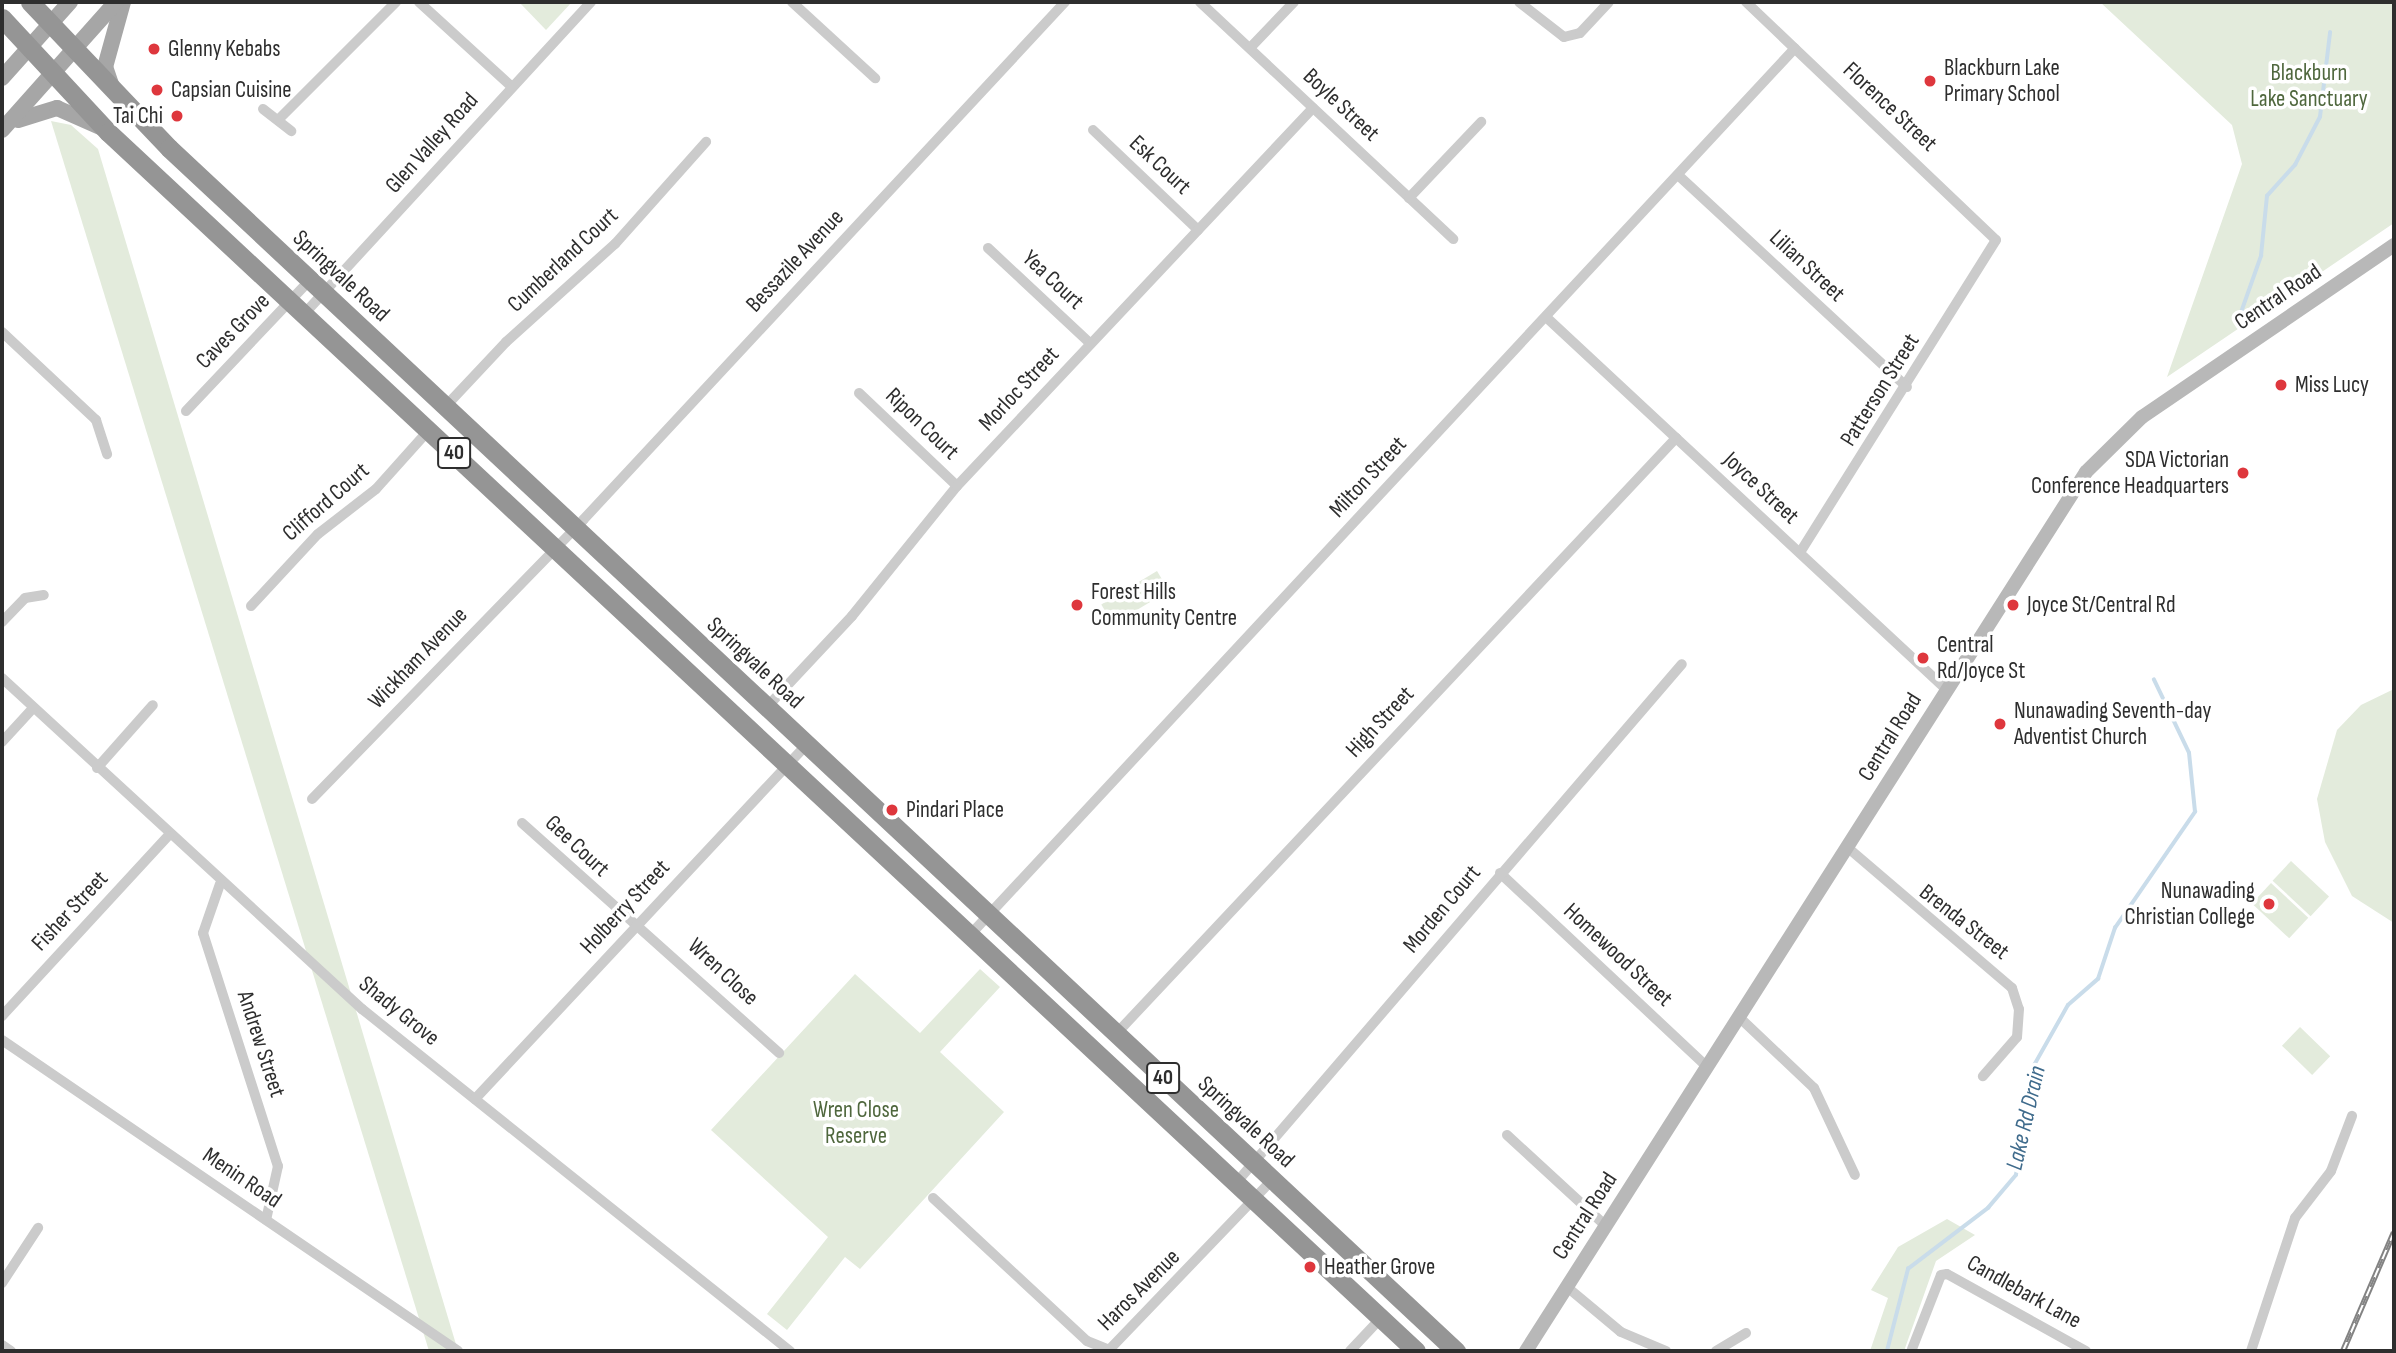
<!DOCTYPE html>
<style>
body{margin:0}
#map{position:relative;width:2396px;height:1353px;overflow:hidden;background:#fff;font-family:"Sofia Sans Condensed",sans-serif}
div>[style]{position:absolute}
.green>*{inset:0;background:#e3ebdc;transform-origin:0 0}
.stream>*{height:3.5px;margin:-1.75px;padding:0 1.75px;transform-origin:1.75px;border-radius:1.75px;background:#c9dcea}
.street>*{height:10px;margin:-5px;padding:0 5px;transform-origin:5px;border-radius:5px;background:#cbcbcb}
.secondary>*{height:14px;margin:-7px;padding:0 7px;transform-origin:7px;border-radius:7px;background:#b8b8b8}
.primary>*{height:16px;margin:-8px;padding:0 8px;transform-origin:8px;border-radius:8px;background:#a6a6a6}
.highway>*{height:19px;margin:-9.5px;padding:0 9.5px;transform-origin:9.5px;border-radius:9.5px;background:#959595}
.rail>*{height:6px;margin-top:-3px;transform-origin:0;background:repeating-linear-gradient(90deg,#fff 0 10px,#838383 0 20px);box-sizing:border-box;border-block:2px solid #838383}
.dots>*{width:19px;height:19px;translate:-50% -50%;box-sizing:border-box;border:4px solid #fff;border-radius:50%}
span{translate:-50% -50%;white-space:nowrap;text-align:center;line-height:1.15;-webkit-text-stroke:7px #fff;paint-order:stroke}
.shield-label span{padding:2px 5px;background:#fff;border:2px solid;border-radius:5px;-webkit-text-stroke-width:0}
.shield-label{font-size:21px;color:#2e2e2e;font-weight:700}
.poi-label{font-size:23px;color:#2e2e2e}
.left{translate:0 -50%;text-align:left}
.right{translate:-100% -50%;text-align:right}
.park-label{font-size:23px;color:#4f673d}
.street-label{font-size:23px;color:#2e2e2e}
.water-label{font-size:24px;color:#3f6b8c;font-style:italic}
.frame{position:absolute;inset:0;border:4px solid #2e2e2e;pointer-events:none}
</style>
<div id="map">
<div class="green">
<i style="clip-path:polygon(519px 2px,572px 2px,546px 30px)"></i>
<i style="clip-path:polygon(2100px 2px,2394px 2px,2394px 223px,2167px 377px,2242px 164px,2232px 125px)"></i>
<i style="clip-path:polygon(51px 121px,71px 125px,98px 149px,458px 1351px,429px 1351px)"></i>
<i style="left:1157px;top:571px;width:23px;height:65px;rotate:59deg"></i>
<i style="clip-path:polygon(2394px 689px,2394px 923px,2352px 896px,2325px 842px,2317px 799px,2337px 730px,2361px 705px)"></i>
<i style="left:2291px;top:861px;width:52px;height:27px;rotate:43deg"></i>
<i style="left:2271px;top:883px;width:51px;height:28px;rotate:43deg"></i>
<i style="clip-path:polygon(980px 969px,1000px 987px,940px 1052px,1004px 1112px,860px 1269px,845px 1257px,787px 1330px,767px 1314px,828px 1237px,711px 1130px,855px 974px,920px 1033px)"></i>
<i style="left:2300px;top:1027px;width:42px;height:26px;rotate:44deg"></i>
<i style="clip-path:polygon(1947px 1219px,1975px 1235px,1936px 1261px,1904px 1351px,1870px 1351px,1888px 1298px,1871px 1290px,1898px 1247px)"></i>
</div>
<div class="stream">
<i style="left:2238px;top:321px;width:69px;rotate:-70.5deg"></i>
<i style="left:2261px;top:256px;width:60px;rotate:-84.3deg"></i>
<i style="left:2267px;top:196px;width:42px;rotate:-47.9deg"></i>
<i style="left:2295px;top:165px;width:54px;rotate:-62.5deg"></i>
<i style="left:2320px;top:117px;width:85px;rotate:-83.2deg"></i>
<i style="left:1887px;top:1351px;width:85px;rotate:-75.6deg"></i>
<i style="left:1908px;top:1269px;width:101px;rotate:-37.3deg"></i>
<i style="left:1988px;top:1208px;width:43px;rotate:-49.7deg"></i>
<i style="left:2016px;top:1175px;width:107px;rotate:-81.4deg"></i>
<i style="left:2032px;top:1069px;width:73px;rotate:-60.6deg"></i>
<i style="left:2068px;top:1005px;width:40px;rotate:-41deg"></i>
<i style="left:2098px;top:979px;width:54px;rotate:-71.6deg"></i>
<i style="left:2115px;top:928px;width:141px;rotate:-55.4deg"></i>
<i style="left:2195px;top:812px;width:59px;rotate:-95.8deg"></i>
<i style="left:2189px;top:753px;width:81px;rotate:-115.6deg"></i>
</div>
<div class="street">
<i style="left:419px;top:2px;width:126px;rotate:42.4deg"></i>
<i style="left:792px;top:2px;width:113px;rotate:42.5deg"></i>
<i style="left:1200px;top:2px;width:347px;rotate:43.1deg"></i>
<i style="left:1519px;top:2px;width:57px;rotate:37.9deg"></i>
<i style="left:1564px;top:37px;width:16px;rotate:-14deg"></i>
<i style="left:1580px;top:33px;width:42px;rotate:-46.9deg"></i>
<i style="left:1746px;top:2px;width:345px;rotate:43.6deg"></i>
<i style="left:1996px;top:240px;width:369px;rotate:122.1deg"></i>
<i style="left:1250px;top:48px;width:64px;rotate:-46.3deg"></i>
<i style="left:263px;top:109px;width:36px;rotate:38deg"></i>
<i style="left:278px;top:120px;width:167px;rotate:-45deg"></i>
<i style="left:1093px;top:130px;width:145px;rotate:43.6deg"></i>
<i style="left:1678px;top:175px;width:312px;rotate:42.8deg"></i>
<i style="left:1409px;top:198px;width:105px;rotate:-46.5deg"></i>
<i style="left:988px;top:248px;width:139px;rotate:43deg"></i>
<i style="left:305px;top:313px;width:423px;rotate:-47.4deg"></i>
<i style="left:1546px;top:317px;width:548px;rotate:42.93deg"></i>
<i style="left:2px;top:332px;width:129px;rotate:43.1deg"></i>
<i style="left:96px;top:420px;width:36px;rotate:72deg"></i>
<i style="left:859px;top:393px;width:135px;rotate:43.5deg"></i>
<i style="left:445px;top:407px;width:89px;rotate:-46.8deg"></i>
<i style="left:506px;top:342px;width:147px;rotate:-42deg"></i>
<i style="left:615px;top:244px;width:137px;rotate:-48.3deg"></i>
<i style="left:186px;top:411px;width:180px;rotate:-46.6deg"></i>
<i style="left:251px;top:606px;width:98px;rotate:-47.1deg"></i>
<i style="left:318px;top:534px;width:73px;rotate:-37.8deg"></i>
<i style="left:376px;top:489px;width:79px;rotate:-48.1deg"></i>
<i style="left:2px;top:622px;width:33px;rotate:-46deg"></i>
<i style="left:25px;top:598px;width:19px;rotate:-9deg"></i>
<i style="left:2px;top:678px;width:489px;rotate:42.6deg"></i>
<i style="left:362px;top:1009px;width:548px;rotate:38.63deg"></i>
<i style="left:766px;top:708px;width:126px;rotate:-46.9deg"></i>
<i style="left:852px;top:616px;width:167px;rotate:-51.1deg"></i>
<i style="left:957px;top:486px;width:519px;rotate:-46.72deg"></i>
<i style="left:2px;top:742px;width:46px;rotate:-47.6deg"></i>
<i style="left:97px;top:768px;width:84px;rotate:-48.4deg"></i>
<i style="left:312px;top:799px;width:389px;rotate:-45.8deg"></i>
<i style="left:583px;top:520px;width:708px;rotate:-47.06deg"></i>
<i style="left:522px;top:823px;width:345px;rotate:41.8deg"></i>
<i style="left:1847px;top:847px;width:217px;rotate:40.5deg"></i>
<i style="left:2012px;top:988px;width:22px;rotate:72deg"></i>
<i style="left:2019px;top:1009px;width:28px;rotate:94deg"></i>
<i style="left:2017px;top:1037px;width:52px;rotate:131.1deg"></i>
<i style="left:1500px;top:873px;width:284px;rotate:43.1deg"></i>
<i style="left:220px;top:884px;width:52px;rotate:109.1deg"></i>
<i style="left:203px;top:933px;width:245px;rotate:72.2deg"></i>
<i style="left:278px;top:1166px;width:55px;rotate:102.5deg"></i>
<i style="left:970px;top:935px;width:1211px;rotate:-47.07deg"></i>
<i style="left:2px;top:1016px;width:245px;rotate:-47.3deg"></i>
<i style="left:1739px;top:1017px;width:103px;rotate:43.4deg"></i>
<i style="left:1814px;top:1088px;width:96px;rotate:64.8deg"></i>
<i style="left:1116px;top:1034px;width:818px;rotate:-46.78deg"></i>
<i style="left:2px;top:1040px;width:552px;rotate:34.29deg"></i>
<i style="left:475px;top:1099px;width:485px;rotate:-46.9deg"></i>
<i style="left:1507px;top:1135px;width:134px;rotate:42.6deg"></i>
<i style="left:1236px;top:1183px;width:684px;rotate:-49.33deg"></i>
<i style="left:933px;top:1198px;width:210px;rotate:42.9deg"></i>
<i style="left:1087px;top:1341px;width:24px;rotate:22deg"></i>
<i style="left:1109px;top:1350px;width:236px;rotate:-46.2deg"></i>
<i style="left:2px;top:1283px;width:66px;rotate:-56.8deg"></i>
<i style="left:1567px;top:1287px;width:70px;rotate:39.8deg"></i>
<i style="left:1621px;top:1332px;width:49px;rotate:22.9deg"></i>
<i style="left:2px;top:1345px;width:11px;rotate:34deg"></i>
<i style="left:1912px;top:1349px;width:79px;rotate:-68.6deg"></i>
<i style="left:1941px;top:1275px;width:6px;rotate:-9deg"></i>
<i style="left:1947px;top:1274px;width:159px;rotate:29deg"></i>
<i style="left:1350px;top:1351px;width:45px;rotate:-46.8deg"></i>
<i style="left:1716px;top:1351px;width:35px;rotate:-31deg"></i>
<i style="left:2251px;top:1351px;width:140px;rotate:-71.7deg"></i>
<i style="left:2295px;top:1218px;width:59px;rotate:-52.5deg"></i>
<i style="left:2331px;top:1171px;width:59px;rotate:-69.1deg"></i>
</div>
<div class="secondary">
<i style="left:1526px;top:1351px;width:1042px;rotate:-57.5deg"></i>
<i style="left:2086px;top:472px;width:78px;rotate:-44.5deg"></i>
<i style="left:2142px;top:417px;width:305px;rotate:-34.3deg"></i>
</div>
<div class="primary">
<i style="left:2px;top:78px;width:102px;rotate:-48.2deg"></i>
<i style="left:112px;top:87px;width:21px;rotate:-109deg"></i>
<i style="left:105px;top:67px;width:67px;rotate:-74.5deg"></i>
<i style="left:18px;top:120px;width:41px;rotate:-17.1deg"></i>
<i style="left:57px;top:108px;width:47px;rotate:23.8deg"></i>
<i style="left:2px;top:130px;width:171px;rotate:-48.3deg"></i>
</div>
<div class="highway">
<i style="left:30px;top:2px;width:202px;rotate:46.4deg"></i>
<i style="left:169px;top:148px;width:1762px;rotate:43.07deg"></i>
<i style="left:2px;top:18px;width:156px;rotate:47.1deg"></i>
<i style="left:108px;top:132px;width:1788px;rotate:42.98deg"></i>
</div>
<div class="rail">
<i style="left:2343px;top:1351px;width:129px;rotate:-66.8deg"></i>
</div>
<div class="dots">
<i style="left:154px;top:49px;background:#de373d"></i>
<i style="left:1930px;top:81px;background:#de373d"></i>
<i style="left:157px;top:90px;background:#de373d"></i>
<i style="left:177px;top:116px;background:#de373d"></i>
<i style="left:2281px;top:385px;background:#de373d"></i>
<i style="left:2243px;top:473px;background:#de373d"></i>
<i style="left:1077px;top:605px;background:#de373d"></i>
<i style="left:2013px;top:605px;background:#de373d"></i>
<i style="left:1923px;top:658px;background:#de373d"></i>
<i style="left:2000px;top:724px;background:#de373d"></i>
<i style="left:892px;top:810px;background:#de373d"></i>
<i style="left:2269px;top:904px;background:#de373d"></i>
<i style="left:1310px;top:1267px;background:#de373d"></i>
</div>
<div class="shield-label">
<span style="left:454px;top:453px">40</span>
<span style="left:1163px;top:1078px">40</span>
</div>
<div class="poi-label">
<span class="left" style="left:168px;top:49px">Glenny Kebabs</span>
<span class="left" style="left:1944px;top:81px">Blackburn Lake<br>Primary School</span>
<span class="left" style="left:171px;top:90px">Capsian Cuisine</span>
<span class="right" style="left:163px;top:116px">Tai Chi</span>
<span class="left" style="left:2295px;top:385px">Miss Lucy</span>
<span class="right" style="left:2229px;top:473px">SDA Victorian<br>Conference Headquarters</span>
<span class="left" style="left:1091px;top:605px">Forest Hills<br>Community Centre</span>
<span class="left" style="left:2027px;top:605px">Joyce St/Central Rd</span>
<span class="left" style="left:1937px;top:658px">Central<br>Rd/Joyce St</span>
<span class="left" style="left:2014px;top:724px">Nunawading Seventh-day<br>Adventist Church</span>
<span class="left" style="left:906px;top:810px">Pindari Place</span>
<span class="right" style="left:2255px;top:904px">Nunawading<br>Christian College</span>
<span class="left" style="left:1324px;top:1267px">Heather Grove</span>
</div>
<div class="park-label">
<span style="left:2309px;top:86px">Blackburn<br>Lake Sanctuary</span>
<span style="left:856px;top:1123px">Wren Close<br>Reserve</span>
</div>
<div class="street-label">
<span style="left:1341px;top:105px;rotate:43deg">Boyle Street</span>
<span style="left:1890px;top:107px;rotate:43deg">Florence Street</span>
<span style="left:432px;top:143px;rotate:-48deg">Glen Valley Road</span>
<span style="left:1160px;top:165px;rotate:43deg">Esk Court</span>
<span style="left:563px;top:260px;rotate:-43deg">Cumberland Court</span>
<span style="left:795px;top:261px;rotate:-47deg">Bessazile Avenue</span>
<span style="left:1807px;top:266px;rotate:43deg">Lilian Street</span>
<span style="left:341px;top:276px;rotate:43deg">Springvale Road</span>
<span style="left:1053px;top:280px;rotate:43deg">Yea Court</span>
<span style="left:2278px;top:297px;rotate:-34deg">Central Road</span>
<span style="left:233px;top:331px;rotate:-46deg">Caves Grove</span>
<span style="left:1019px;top:389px;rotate:-47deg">Morloc Street</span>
<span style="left:1880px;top:390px;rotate:-58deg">Patterson Street</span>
<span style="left:922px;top:424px;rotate:44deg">Ripon Court</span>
<span style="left:1368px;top:477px;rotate:-47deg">Milton Street</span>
<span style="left:1761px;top:488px;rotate:43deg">Joyce Street</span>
<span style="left:326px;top:502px;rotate:-41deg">Clifford Court</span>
<span style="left:418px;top:658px;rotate:-46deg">Wickham Avenue</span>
<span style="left:755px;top:663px;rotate:43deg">Springvale Road</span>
<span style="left:1380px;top:722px;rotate:-47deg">High Street</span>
<span style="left:1890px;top:737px;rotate:-58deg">Central Road</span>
<span style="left:577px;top:846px;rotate:43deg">Gee Court</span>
<span style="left:625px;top:907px;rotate:-47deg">Holberry Street</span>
<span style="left:1442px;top:909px;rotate:-50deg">Morden Court</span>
<span style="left:70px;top:911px;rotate:-47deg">Fisher Street</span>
<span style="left:1964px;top:922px;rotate:38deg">Brenda Street</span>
<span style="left:1618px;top:955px;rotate:43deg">Homewood Street</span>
<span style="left:723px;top:972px;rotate:43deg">Wren Close</span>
<span style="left:399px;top:1011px;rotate:39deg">Shady Grove</span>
<span style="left:261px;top:1044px;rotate:72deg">Andrew Street</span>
<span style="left:1246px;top:1122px;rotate:43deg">Springvale Road</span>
<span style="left:242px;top:1178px;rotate:34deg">Menin Road</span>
<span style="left:1585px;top:1216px;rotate:-57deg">Central Road</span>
<span style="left:1139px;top:1290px;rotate:-45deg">Haros Avenue</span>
<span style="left:2024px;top:1292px;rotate:29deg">Candlebark Lane</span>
</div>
<div class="water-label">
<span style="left:2026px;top:1118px;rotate:-77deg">Lake Rd Drain</span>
</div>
<div class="frame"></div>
</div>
